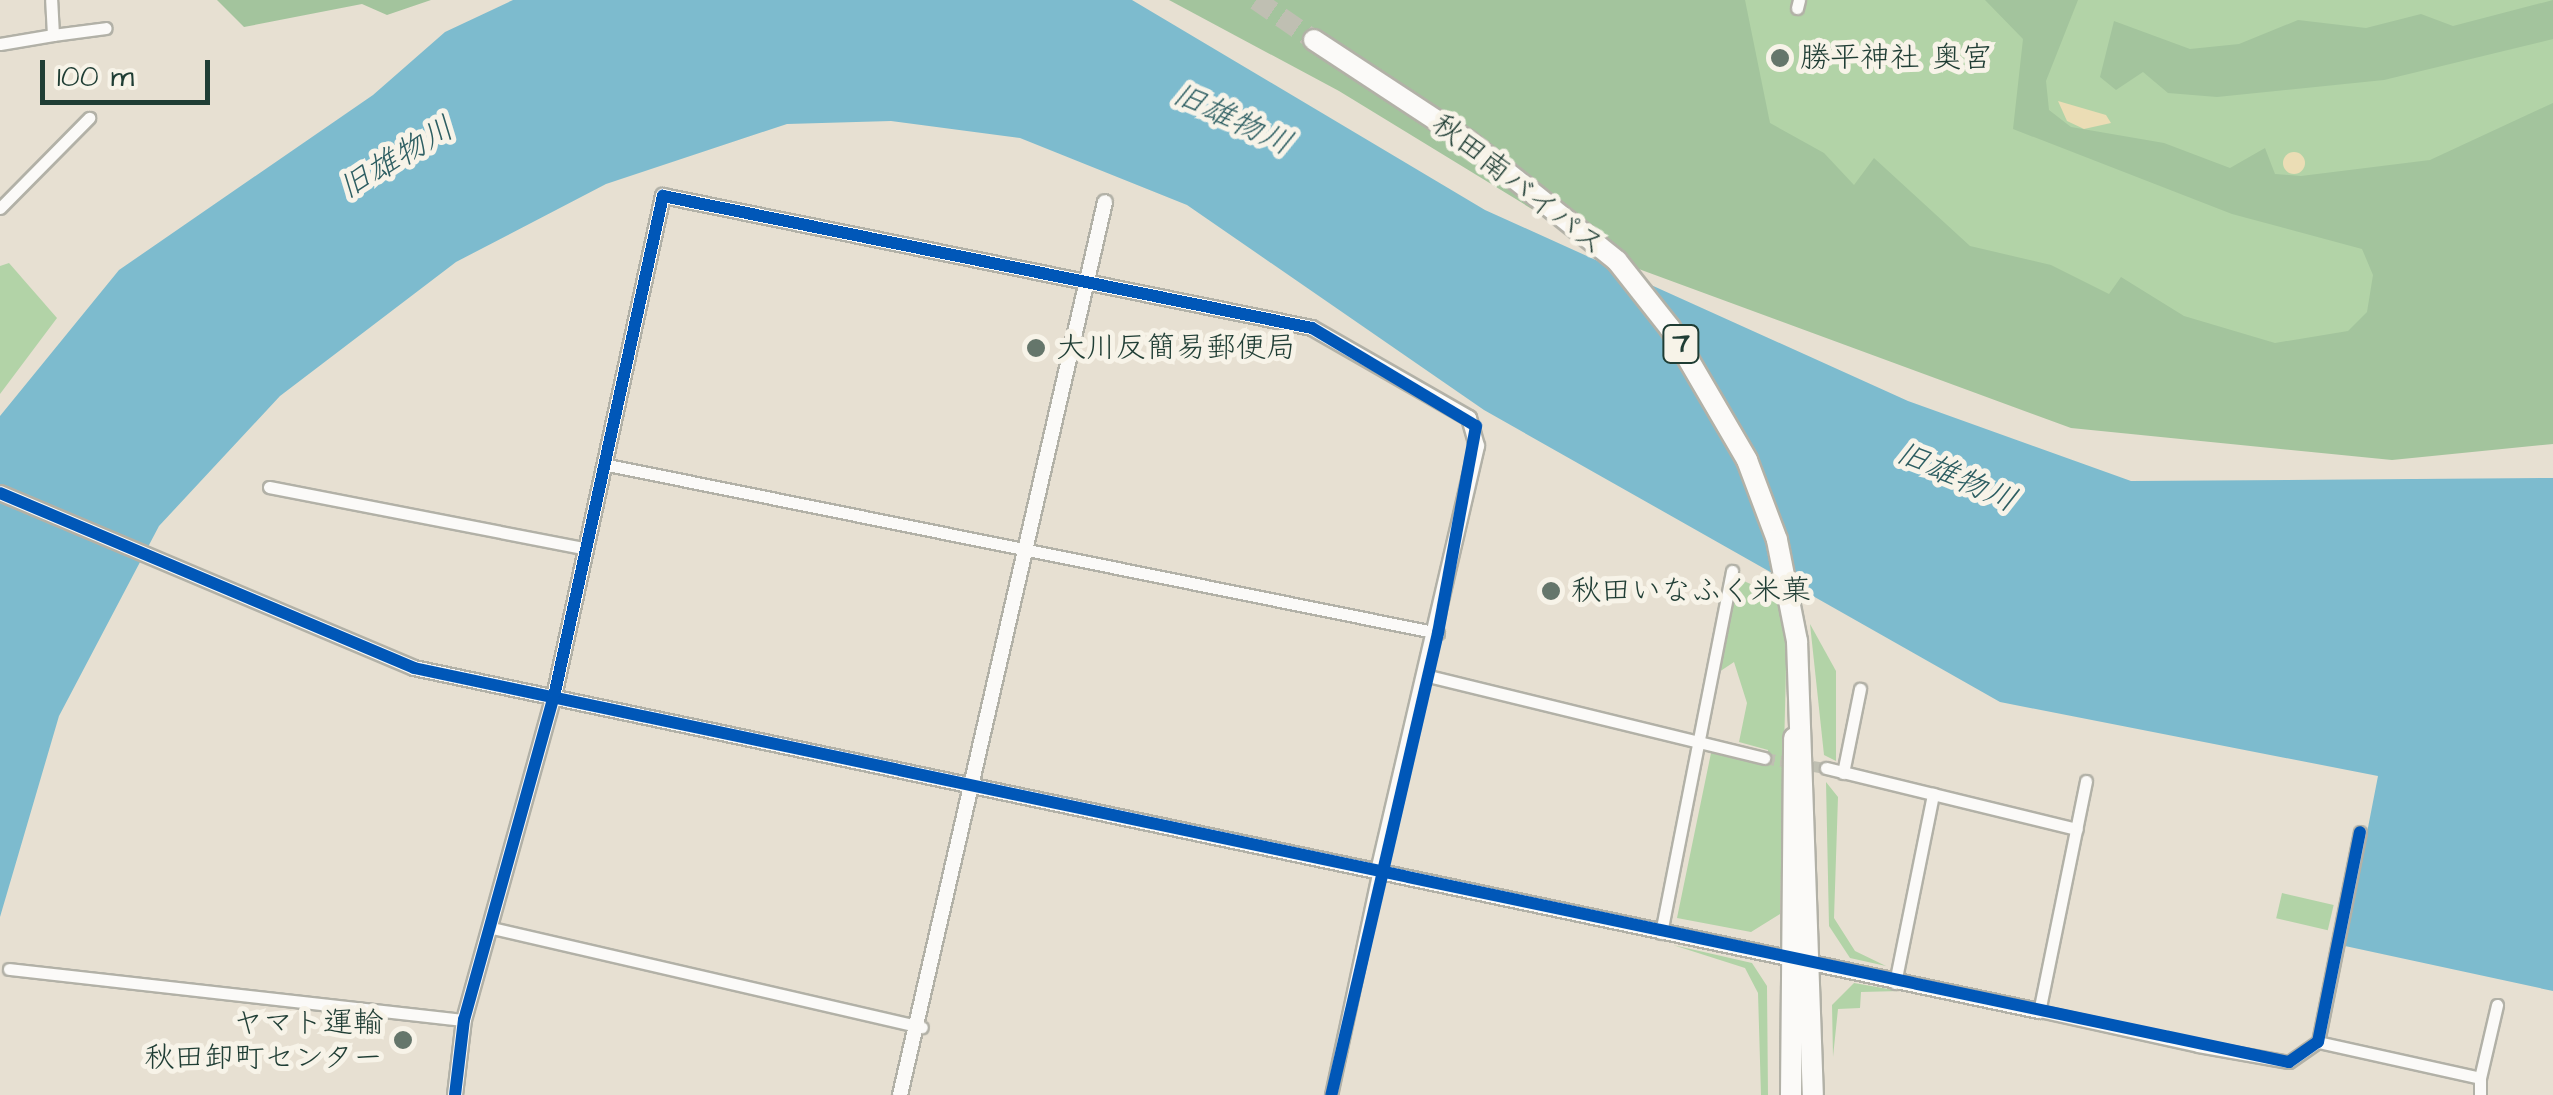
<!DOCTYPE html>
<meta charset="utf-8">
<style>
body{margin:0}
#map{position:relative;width:2553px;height:1095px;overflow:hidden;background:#e7e0d2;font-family:"Architects Daughter","Klee One",sans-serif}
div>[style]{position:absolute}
.green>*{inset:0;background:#b2d3a7;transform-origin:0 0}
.forest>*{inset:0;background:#a3c49d}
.sand>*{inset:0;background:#ebddb5}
.round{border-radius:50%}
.water>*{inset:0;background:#7dbbce}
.minor-tunnel>*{height:11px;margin-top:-5.5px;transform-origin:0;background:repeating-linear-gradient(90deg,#bfbfb2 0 11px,transparent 0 16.5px)}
.trunk-tunnel>*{height:20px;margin-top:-10px;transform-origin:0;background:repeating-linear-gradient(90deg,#bfbfb2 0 20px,transparent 0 30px)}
.roads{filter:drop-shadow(2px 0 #b2b1a7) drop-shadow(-2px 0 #b2b1a7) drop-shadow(0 2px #b2b1a7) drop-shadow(0 -2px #b2b1a7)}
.minor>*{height:11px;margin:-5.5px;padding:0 5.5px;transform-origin:5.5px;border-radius:5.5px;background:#fbfaf8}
.tertiary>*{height:14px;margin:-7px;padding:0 7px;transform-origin:7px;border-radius:7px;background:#fbfaf8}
.trunk>*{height:20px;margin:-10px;padding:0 10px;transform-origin:10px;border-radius:10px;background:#fbfaf8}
.cycleway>*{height:12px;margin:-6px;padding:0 6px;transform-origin:6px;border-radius:6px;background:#0057b8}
.dots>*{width:28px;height:28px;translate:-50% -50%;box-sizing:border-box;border:5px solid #f7f3e8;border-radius:50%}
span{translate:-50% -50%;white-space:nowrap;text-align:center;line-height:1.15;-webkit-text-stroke:10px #f7f3e8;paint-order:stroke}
.shield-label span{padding:2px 8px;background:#f7f3e8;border:2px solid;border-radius:8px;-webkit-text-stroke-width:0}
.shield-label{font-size:28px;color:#1f3d34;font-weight:700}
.poi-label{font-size:30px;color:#1f3d34}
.left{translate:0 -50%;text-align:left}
.right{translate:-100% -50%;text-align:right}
.street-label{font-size:30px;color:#1f3d34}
.water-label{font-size:32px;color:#2d5e62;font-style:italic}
.scale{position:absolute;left:40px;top:60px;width:170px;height:45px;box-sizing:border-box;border:5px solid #1f3d34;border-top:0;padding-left:12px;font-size:30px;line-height:35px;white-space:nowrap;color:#1f3d34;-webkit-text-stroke:8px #f7f3e8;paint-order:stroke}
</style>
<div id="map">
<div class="green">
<i style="clip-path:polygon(1562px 0,2553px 0,2553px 181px,2351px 387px,1927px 258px,1664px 35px)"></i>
<i style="clip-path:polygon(9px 263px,57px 318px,0 394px,0 266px)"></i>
<i style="clip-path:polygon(1737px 578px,1780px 597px,1787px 628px,1780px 914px,1751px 932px,1677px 918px,1711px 753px,1767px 766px,1768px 750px,1739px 742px,1747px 703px,1734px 662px,1719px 672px)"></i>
<i style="clip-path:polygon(1810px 624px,1836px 671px,1836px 761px,1824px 755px)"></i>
<i style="clip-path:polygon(1826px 782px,1838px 797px,1834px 918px,1855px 951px,1886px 966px,1850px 958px,1829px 926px)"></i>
<i style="left:2282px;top:893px;width:53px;height:26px;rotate:13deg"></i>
<i style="clip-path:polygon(1673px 945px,1752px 963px,1767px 986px,1768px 1095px,1761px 1095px,1758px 993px,1745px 968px)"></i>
<i style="clip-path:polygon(1854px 983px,1900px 991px,1861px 992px,1860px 1008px,1838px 1009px,1833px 1057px,1832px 1005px)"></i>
</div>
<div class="forest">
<i style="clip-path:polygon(217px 0,431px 0,387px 15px,362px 4px,244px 27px)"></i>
<i style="clip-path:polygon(1169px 0,1745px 0,1770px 123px,1824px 153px,1854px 185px,1874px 158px,1970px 246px,2051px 265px,2109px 294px,2121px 277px,2184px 316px,2275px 343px,2348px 331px,2367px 312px,2373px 275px,2362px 249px,2232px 214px,2013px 129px,2023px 39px,1985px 0,2078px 0,2046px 81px,2049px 110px,2071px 127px,2164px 143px,2230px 168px,2265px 148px,2275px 174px,2301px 176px,2430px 160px,2553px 103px,2553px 444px,2392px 460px,2071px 428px,1617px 261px,1339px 91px)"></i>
<i style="clip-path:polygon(2553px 0,2553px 39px,2384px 80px,2217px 97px,2168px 93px,2143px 72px,2116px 90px,2100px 77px,2114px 21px,2190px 49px,2239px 44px,2298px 20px,2366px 28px,2421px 14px,2453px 26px)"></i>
</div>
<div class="sand">
<i style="clip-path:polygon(2058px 101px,2106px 115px,2111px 123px,2084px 129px,2067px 121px)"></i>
<i class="round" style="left:2283px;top:152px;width:22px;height:22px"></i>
</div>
<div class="water">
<i style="clip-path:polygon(513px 0,1132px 0,1485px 210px,1908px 401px,2131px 481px,2553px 478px,2553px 991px,2345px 946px,2378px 776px,2000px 702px,1484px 410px,1187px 205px,1020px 138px,891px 121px,787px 124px,606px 184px,456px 262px,280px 396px,159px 526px,59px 716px,0 917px,0 416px,119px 270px,373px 95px,445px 32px)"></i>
</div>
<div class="minor-tunnel">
<i style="left:1764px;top:758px;width:63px;rotate:9.2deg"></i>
</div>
<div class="trunk-tunnel">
<i style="left:1256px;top:0;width:70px;rotate:34.6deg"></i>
</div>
<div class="roads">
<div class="minor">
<i style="left:1797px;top:8px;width:8px;rotate:-76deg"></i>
<i style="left:53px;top:35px;width:53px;rotate:-7.5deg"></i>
<i style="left:0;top:44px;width:54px;rotate:-9.6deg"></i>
<i style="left:53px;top:35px;width:35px;rotate:-93deg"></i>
<i style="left:0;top:208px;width:127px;rotate:-45.3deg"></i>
<i style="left:603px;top:464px;width:852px;rotate:11.44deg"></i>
<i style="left:269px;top:487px;width:321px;rotate:11deg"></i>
<i style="left:1428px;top:676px;width:346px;rotate:13.7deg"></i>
<i style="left:1826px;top:768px;width:258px;rotate:13.7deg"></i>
<i style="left:1843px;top:773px;width:86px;rotate:-78.6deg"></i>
<i style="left:2086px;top:781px;width:235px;rotate:101.5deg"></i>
<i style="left:2039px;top:1011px;width:163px;rotate:12.4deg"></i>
<i style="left:2198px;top:1046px;width:92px;rotate:10deg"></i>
<i style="left:2289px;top:1062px;width:35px;rotate:-35deg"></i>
<i style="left:2318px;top:1042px;width:214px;rotate:-78.7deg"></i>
<i style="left:492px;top:928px;width:441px;rotate:13deg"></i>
<i style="left:1661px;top:933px;width:369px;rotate:-78.9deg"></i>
<i style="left:9px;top:969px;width:458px;rotate:6.4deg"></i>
<i style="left:1895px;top:983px;width:193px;rotate:-78.6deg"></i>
<i style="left:2318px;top:1042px;width:166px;rotate:12.5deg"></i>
<i style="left:2480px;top:1078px;width:17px;rotate:90deg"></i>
<i style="left:2480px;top:1078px;width:75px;rotate:-76.9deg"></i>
<i style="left:1331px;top:1095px;width:227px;rotate:-78deg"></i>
</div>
<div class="tertiary">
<i style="left:0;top:493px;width:449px;rotate:22.9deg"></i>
<i style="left:414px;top:668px;width:1661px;rotate:11.92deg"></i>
<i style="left:455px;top:1095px;width:76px;rotate:-83.2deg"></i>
<i style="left:464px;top:1020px;width:340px;rotate:-74.5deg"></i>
<i style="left:555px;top:692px;width:508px;rotate:-77.72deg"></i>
<i style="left:663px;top:196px;width:662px;rotate:11.5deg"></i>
<i style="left:1312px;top:328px;width:181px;rotate:29.8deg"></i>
<i style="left:1469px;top:418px;width:29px;rotate:74deg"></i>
<i style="left:1477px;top:446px;width:438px;rotate:103.1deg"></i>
<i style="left:900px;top:1095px;width:916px;rotate:-77.07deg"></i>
</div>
<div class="trunk">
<i style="left:1314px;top:40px;width:184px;rotate:33.3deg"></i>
<i style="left:1468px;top:141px;width:191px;rotate:38.8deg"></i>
<i style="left:1617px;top:261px;width:85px;rotate:51.7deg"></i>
<i style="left:1670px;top:328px;width:153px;rotate:59.7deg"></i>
<i style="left:1747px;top:460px;width:85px;rotate:69.4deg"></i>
<i style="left:1777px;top:540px;width:103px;rotate:78.8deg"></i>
<i style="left:1797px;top:641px;width:454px;rotate:88deg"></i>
<i style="left:1791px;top:1095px;width:357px;rotate:-89.5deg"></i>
</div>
</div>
<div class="cycleway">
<i style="left:0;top:493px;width:449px;rotate:22.9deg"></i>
<i style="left:414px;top:668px;width:1916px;rotate:11.87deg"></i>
<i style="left:2289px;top:1062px;width:35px;rotate:-35deg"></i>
<i style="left:2318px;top:1042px;width:214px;rotate:-78.7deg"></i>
<i style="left:455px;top:1095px;width:76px;rotate:-83.2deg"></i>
<i style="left:464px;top:1020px;width:340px;rotate:-74.5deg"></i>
<i style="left:555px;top:692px;width:508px;rotate:-77.72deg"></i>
<i style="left:663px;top:196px;width:662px;rotate:11.5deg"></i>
<i style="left:1312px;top:328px;width:191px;rotate:30.9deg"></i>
<i style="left:1476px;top:426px;width:210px;rotate:100.4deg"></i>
<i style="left:1438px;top:633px;width:474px;rotate:103deg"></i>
</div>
<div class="dots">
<i style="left:1780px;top:58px;background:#65766b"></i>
<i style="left:1036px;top:348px;background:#65766b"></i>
<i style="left:1551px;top:591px;background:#65766b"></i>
<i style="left:403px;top:1040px;background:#65766b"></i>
</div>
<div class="shield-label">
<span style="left:1681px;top:344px">7</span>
</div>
<div class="poi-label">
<span class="left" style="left:1800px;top:58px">勝平神社 奥宮</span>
<span class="left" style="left:1056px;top:348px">大川反簡易郵便局</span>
<span class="left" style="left:1571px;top:591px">秋田いなふく米菓</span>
<span class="right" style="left:383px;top:1040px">ヤマト運輸<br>秋田卸町センター</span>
</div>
<div class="street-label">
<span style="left:1518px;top:185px;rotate:38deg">秋田南バイパス</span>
</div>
<div class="water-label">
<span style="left:1232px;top:120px;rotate:25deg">旧雄物川</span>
<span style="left:397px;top:159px;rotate:-31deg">旧雄物川</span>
<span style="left:1956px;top:478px;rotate:24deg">旧雄物川</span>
</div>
<div class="scale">100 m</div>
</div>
